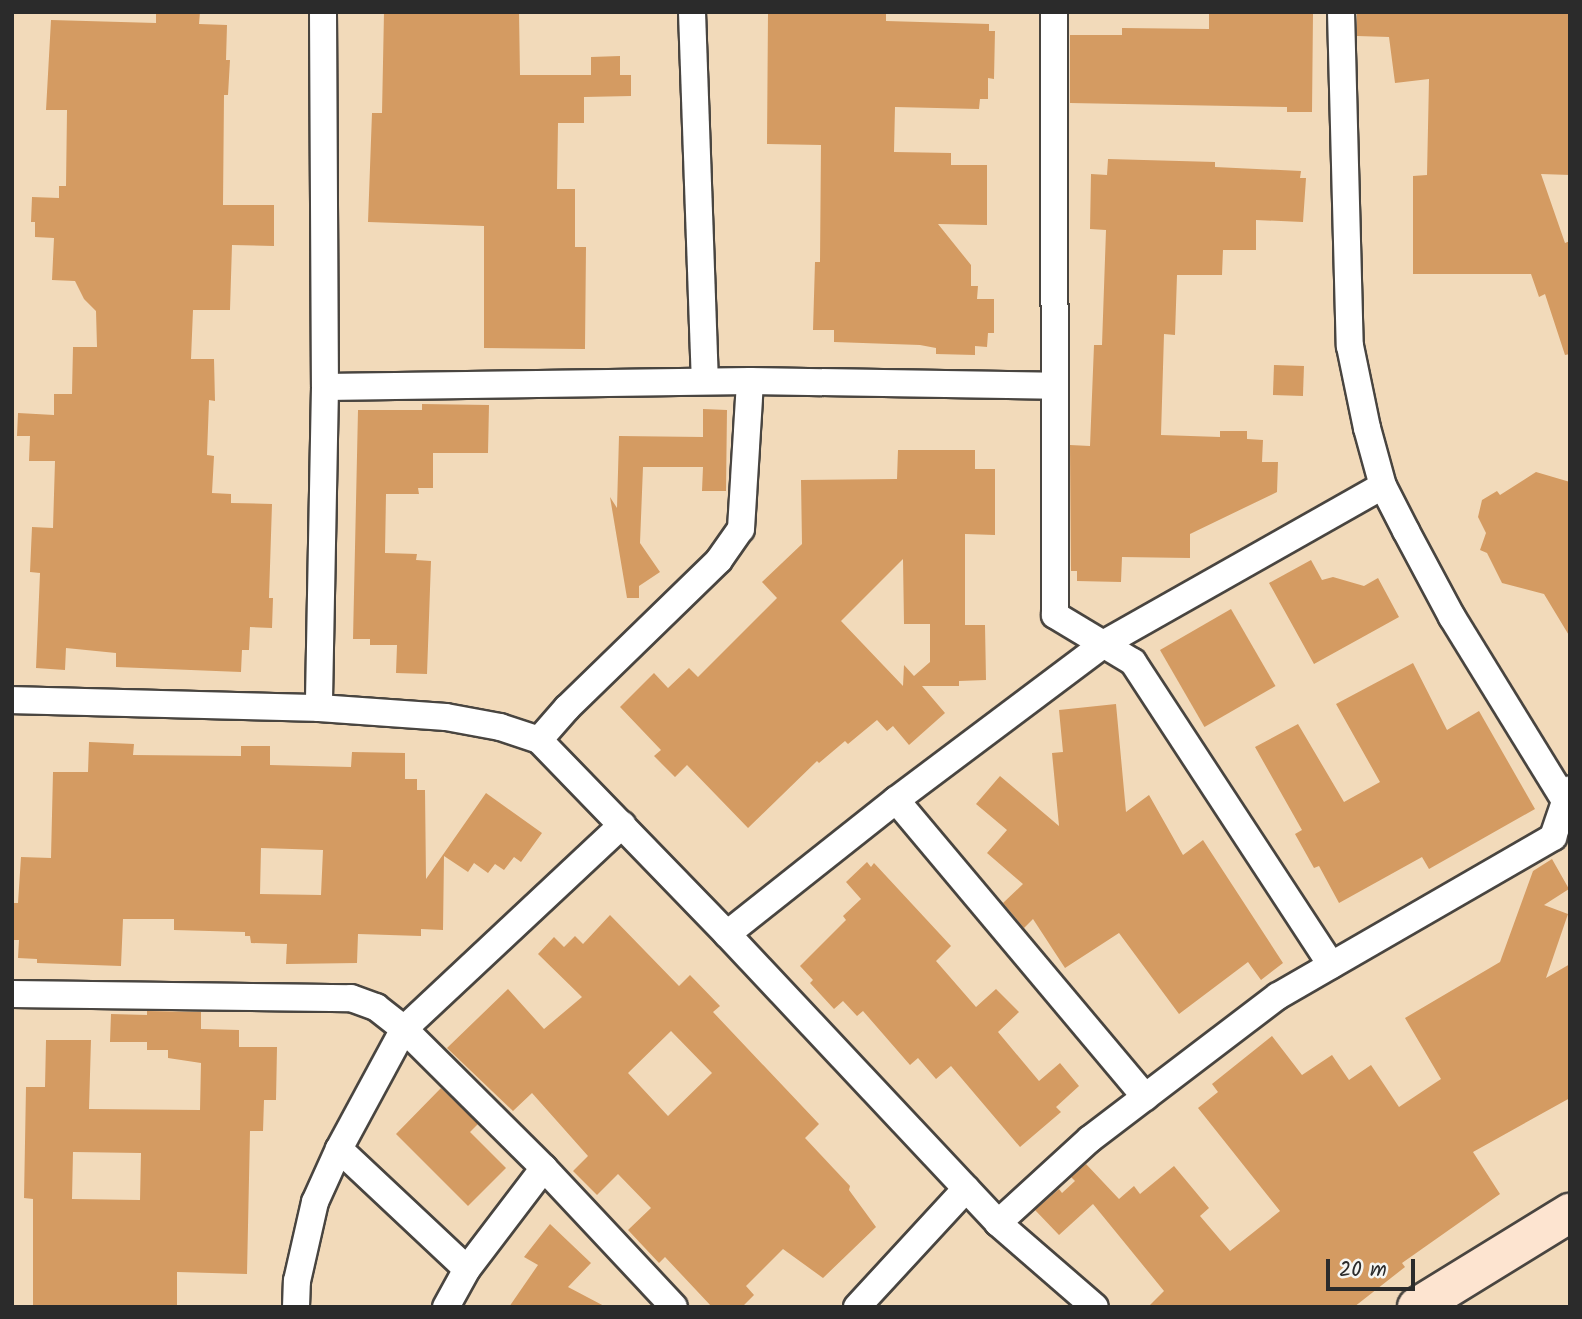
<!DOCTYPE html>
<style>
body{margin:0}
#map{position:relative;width:1582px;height:1319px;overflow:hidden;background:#f2daba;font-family:Kalam,sans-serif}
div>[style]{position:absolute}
.building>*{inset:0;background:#d49b62;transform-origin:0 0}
.roads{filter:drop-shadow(2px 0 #494540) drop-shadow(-2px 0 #494540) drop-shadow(0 2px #494540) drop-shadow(0 -2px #494540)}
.minor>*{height:26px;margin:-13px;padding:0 13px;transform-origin:13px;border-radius:13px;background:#fff}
.secondary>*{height:38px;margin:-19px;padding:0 19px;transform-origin:19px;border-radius:19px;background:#fde4d0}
span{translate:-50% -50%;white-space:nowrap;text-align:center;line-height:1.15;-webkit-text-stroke:5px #f6f6f2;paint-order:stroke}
.frame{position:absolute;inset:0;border:14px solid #2b2b2b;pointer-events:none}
.scale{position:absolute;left:1326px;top:1259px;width:89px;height:32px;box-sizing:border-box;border:4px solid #2b2b2b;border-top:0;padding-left:9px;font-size:21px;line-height:24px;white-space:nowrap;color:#2b2b2b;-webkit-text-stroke:5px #f6f6f2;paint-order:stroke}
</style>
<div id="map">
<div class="building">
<i style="clip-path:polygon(156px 12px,200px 12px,199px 24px,227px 25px,226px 60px,230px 60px,228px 95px,224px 95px,223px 205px,274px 205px,274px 246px,232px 245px,230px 310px,193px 310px,191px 359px,214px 359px,215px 401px,209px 400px,207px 455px,214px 456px,212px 493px,231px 494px,231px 503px,272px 504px,269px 598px,273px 598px,272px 628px,250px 627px,249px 650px,242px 650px,241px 672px,116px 667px,116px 653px,66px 648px,65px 670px,36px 668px,40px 573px,30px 572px,32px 527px,53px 528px,55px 461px,29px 461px,30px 436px,17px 436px,18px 413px,54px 415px,54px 394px,72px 394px,73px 347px,97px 347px,96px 311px,84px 299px,75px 281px,52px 280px,54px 238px,35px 237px,35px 222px,31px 222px,32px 197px,59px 198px,59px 186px,66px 186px,67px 110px,46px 110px,51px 20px,156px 23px)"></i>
<i style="clip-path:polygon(384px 12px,519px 12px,520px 75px,591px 75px,591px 57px,620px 56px,620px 75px,631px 75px,631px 96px,584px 97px,584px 123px,558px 123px,557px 189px,575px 189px,575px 247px,586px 247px,585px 349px,484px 348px,484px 226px,368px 222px,372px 113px,382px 113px)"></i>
<i style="clip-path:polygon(768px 12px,886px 12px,886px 21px,989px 24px,989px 31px,995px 31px,994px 79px,988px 78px,988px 99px,980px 99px,979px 109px,895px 107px,894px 152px,951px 153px,951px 165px,987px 165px,987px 225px,938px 224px,971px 265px,971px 286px,978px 286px,977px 299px,994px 299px,994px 333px,988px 333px,987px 347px,975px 346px,975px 355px,936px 354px,936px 348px,920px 345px,834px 342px,834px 330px,813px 330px,815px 262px,820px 262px,821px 145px,767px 144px)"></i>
<i style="clip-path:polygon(1209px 12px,1313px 14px,1312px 112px,1287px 112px,1287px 107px,1070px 103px,1070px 35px,1122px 35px,1122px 28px,1209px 29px)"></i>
<i style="clip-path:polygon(1570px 12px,1570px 175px,1541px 174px,1565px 243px,1570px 241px,1570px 354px,1565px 355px,1545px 294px,1539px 297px,1531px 274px,1413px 274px,1413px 176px,1427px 175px,1429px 79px,1395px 83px,1389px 37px,1357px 36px,1357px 13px)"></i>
<i style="clip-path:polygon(1108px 159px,1215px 162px,1215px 167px,1301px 171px,1300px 178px,1306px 178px,1303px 222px,1256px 220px,1256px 250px,1223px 250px,1222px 275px,1177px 275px,1175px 335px,1164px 334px,1161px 435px,1220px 437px,1220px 431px,1247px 431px,1247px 439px,1263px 440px,1262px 462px,1278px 462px,1277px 492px,1190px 534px,1190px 558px,1122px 557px,1121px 582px,1077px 581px,1077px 571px,1071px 571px,1070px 445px,1090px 446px,1094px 345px,1102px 345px,1106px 230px,1090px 229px,1091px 174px,1107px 175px)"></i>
<i style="left:1274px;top:365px;width:30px;height:30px;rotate:2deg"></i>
<i style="clip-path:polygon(422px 404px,489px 405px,488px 453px,433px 453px,433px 488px,418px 488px,419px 494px,386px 494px,385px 553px,417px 554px,416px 560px,431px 561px,427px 674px,396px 673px,397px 645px,370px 645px,370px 639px,353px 639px,358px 410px,422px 410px)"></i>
<i style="clip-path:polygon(703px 409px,727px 410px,726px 491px,702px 491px,703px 467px,643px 467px,640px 543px,660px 572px,639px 586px,639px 598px,627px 598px,610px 497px,617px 508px,619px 436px,703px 437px)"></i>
<i style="clip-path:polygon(evenodd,898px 450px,975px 450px,975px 469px,995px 469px,995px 535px,965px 534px,965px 625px,985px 625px,986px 680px,959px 681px,959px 686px,922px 686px,945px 713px,909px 745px,893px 726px,887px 731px,877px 720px,848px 744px,845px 741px,819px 763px,817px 761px,748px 828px,687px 765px,675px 777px,654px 756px,661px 750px,620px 707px,654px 673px,668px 688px,689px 668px,698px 677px,777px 598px,762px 582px,802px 544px,801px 480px,897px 479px,898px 450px,903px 559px,904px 624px,930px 624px,930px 662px,914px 676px,904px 665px,903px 686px,841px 621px,903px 559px)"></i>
<i style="clip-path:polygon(1536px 472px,1570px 482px,1570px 637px,1544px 594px,1502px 583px,1487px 553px,1480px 550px,1486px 533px,1478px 517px,1482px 500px,1497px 491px,1500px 495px)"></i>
<i style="clip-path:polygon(1311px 560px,1322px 580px,1333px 577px,1364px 586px,1378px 578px,1399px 617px,1314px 664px,1269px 583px)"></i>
<i style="left:1231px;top:609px;width:89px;height:82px;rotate:60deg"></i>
<i style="clip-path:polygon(1413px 663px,1447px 730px,1479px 711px,1535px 809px,1429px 869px,1422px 857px,1339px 903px,1319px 866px,1314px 868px,1295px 834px,1302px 830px,1255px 747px,1298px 724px,1344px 802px,1380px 782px,1336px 704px)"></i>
<i style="clip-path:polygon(1116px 704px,1126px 812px,1149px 795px,1183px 855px,1203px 840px,1283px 963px,1261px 980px,1248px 962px,1179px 1014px,1119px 933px,1065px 968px,1033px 919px,1024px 928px,1003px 903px,1023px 884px,987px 853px,1007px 830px,976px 804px,1000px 776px,1059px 826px,1052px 753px,1063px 752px,1059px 710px)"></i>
<i style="clip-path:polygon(evenodd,89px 742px,134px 744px,133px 755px,241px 756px,241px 746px,270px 746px,270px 765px,351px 767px,352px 752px,405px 753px,405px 779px,417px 779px,417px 790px,425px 790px,426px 879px,486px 793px,542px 833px,521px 862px,514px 857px,504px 870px,495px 864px,488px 873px,474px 863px,468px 872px,444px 856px,443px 930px,421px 929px,421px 936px,358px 934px,357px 963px,286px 964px,287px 944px,251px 943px,250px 936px,245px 936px,245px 932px,174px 930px,174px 919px,123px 919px,121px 966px,37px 963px,37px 959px,18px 958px,19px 940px,13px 940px,13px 903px,18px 903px,21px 857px,51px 858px,53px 772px,88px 772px,89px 742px,261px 848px,323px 850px,321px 895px,260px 894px,261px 848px)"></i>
<i style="clip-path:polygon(1552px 859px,1569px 889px,1544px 905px,1568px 914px,1546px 978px,1570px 964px,1570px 1098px,1473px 1152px,1500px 1194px,1402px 1263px,1405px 1267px,1354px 1307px,1148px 1307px,1164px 1291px,1093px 1204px,1059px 1235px,1035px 1210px,1059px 1189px,1062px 1193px,1075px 1181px,1071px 1177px,1086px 1164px,1119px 1199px,1134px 1186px,1140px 1194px,1174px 1166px,1209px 1208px,1200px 1216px,1230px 1251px,1280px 1211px,1198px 1108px,1218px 1092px,1212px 1084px,1272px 1036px,1302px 1075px,1332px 1055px,1349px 1080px,1371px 1065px,1399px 1107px,1441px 1079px,1405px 1018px,1500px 962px,1533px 871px)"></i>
<i style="clip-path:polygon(867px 862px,871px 867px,874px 863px,951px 946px,936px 961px,976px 1007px,996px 989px,1019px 1012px,998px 1032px,1039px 1081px,1060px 1063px,1079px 1086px,1056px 1107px,1061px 1112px,1020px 1147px,951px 1066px,936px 1079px,918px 1058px,910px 1065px,863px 1011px,857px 1016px,843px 1001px,834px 1009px,810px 983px,813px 980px,800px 966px,846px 920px,843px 916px,861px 899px,846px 882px)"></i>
<i style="clip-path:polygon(evenodd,610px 915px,679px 986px,690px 975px,720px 1006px,713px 1012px,819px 1124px,805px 1138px,850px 1186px,849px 1190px,876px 1227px,823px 1278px,783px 1249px,746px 1286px,754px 1295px,742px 1307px,712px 1307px,665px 1257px,659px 1263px,628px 1230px,651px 1208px,618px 1174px,597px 1195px,573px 1171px,588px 1156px,532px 1093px,513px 1111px,447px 1048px,508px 989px,544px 1029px,582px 997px,538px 954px,554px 937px,564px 947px,575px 936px,583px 944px,610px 915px,671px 1031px,712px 1073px,668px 1116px,628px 1073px,671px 1031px)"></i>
<i style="clip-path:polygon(evenodd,147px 1011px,201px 1012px,201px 1029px,239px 1030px,239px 1047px,277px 1047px,276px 1100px,264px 1100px,263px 1131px,250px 1131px,247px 1274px,177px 1272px,177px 1307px,33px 1305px,33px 1199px,24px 1198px,26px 1087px,45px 1087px,46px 1040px,91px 1040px,89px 1109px,200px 1110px,201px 1063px,168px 1058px,168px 1050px,147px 1050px,147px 1042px,110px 1042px,111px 1014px,147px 1015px,147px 1011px,73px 1152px,141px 1153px,140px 1200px,72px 1199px,73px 1152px)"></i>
<i style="clip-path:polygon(441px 1088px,478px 1124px,470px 1132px,506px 1168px,468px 1206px,396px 1134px)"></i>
<i style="clip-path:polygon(550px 1224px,591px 1263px,568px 1287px,606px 1307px,509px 1307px,538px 1265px,524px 1257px)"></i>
</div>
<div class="roads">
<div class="minor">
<i style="left:323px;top:12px;width:375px;rotate:89.7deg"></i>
<i style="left:325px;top:387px;width:321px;rotate:91.1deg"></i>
<i style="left:319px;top:708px;width:127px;rotate:4.1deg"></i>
<i style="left:446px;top:717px;width:55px;rotate:10.5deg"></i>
<i style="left:500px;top:727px;width:41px;rotate:18.4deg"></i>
<i style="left:539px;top:740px;width:270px;rotate:45.9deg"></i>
<i style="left:727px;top:934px;width:396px;rotate:46.8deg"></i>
<i style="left:998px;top:1223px;width:128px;rotate:40.9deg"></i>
<i style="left:692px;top:12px;width:369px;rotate:88deg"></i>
<i style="left:1054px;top:12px;width:603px;rotate:89.9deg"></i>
<i style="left:1055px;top:615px;width:91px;rotate:31.1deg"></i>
<i style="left:1133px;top:662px;width:362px;rotate:56.8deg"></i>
<i style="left:1341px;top:12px;width:334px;rotate:88.5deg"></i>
<i style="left:1350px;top:346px;width:84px;rotate:78.3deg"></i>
<i style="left:1367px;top:428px;width:60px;rotate:74.6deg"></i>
<i style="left:1383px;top:486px;width:51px;rotate:62.9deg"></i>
<i style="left:1406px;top:531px;width:98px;rotate:61.9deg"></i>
<i style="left:1452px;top:617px;width:225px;rotate:58.4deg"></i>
<i style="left:325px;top:387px;width:425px;rotate:-0.8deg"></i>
<i style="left:750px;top:381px;width:304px;rotate:0.9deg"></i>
<i style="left:12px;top:700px;width:307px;rotate:1.5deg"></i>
<i style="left:539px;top:740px;width:43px;rotate:-48.8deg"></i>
<i style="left:567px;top:708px;width:212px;rotate:-44.2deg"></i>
<i style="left:719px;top:560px;width:38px;rotate:-55deg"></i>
<i style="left:741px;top:529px;width:148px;rotate:-86.5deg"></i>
<i style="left:896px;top:800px;width:388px;rotate:50deg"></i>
<i style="left:727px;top:934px;width:216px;rotate:-38.4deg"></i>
<i style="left:896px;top:800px;width:261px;rotate:-36.9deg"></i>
<i style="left:1105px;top:643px;width:319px;rotate:-29.5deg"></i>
<i style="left:12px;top:994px;width:339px;rotate:0.7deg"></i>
<i style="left:351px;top:998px;width:27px;rotate:20deg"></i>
<i style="left:376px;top:1007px;width:36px;rotate:38deg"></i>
<i style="left:404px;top:1029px;width:197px;rotate:44.8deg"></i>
<i style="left:544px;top:1168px;width:190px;rotate:46.9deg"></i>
<i style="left:339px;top:1149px;width:175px;rotate:43.2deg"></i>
<i style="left:998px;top:1223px;width:125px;rotate:-42.4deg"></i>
<i style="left:1090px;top:1139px;width:236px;rotate:-37.3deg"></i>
<i style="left:1278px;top:996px;width:318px;rotate:-30deg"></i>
<i style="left:1553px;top:837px;width:50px;rotate:-71.2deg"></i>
<i style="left:296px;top:1307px;width:26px;rotate:-88deg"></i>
<i style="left:297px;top:1281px;width:81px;rotate:-77.2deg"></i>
<i style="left:315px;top:1202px;width:58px;rotate:-65.6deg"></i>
<i style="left:339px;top:1149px;width:136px;rotate:-61.6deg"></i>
<i style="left:404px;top:1029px;width:299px;rotate:-43.1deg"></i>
<i style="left:446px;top:1307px;width:43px;rotate:-61.1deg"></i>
<i style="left:467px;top:1269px;width:127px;rotate:-52.7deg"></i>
<i style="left:857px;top:1307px;width:161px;rotate:-47.3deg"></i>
</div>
<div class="secondary">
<i style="left:1417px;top:1307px;width:180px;rotate:-31.6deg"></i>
</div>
</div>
<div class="frame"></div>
<div class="scale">20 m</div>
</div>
